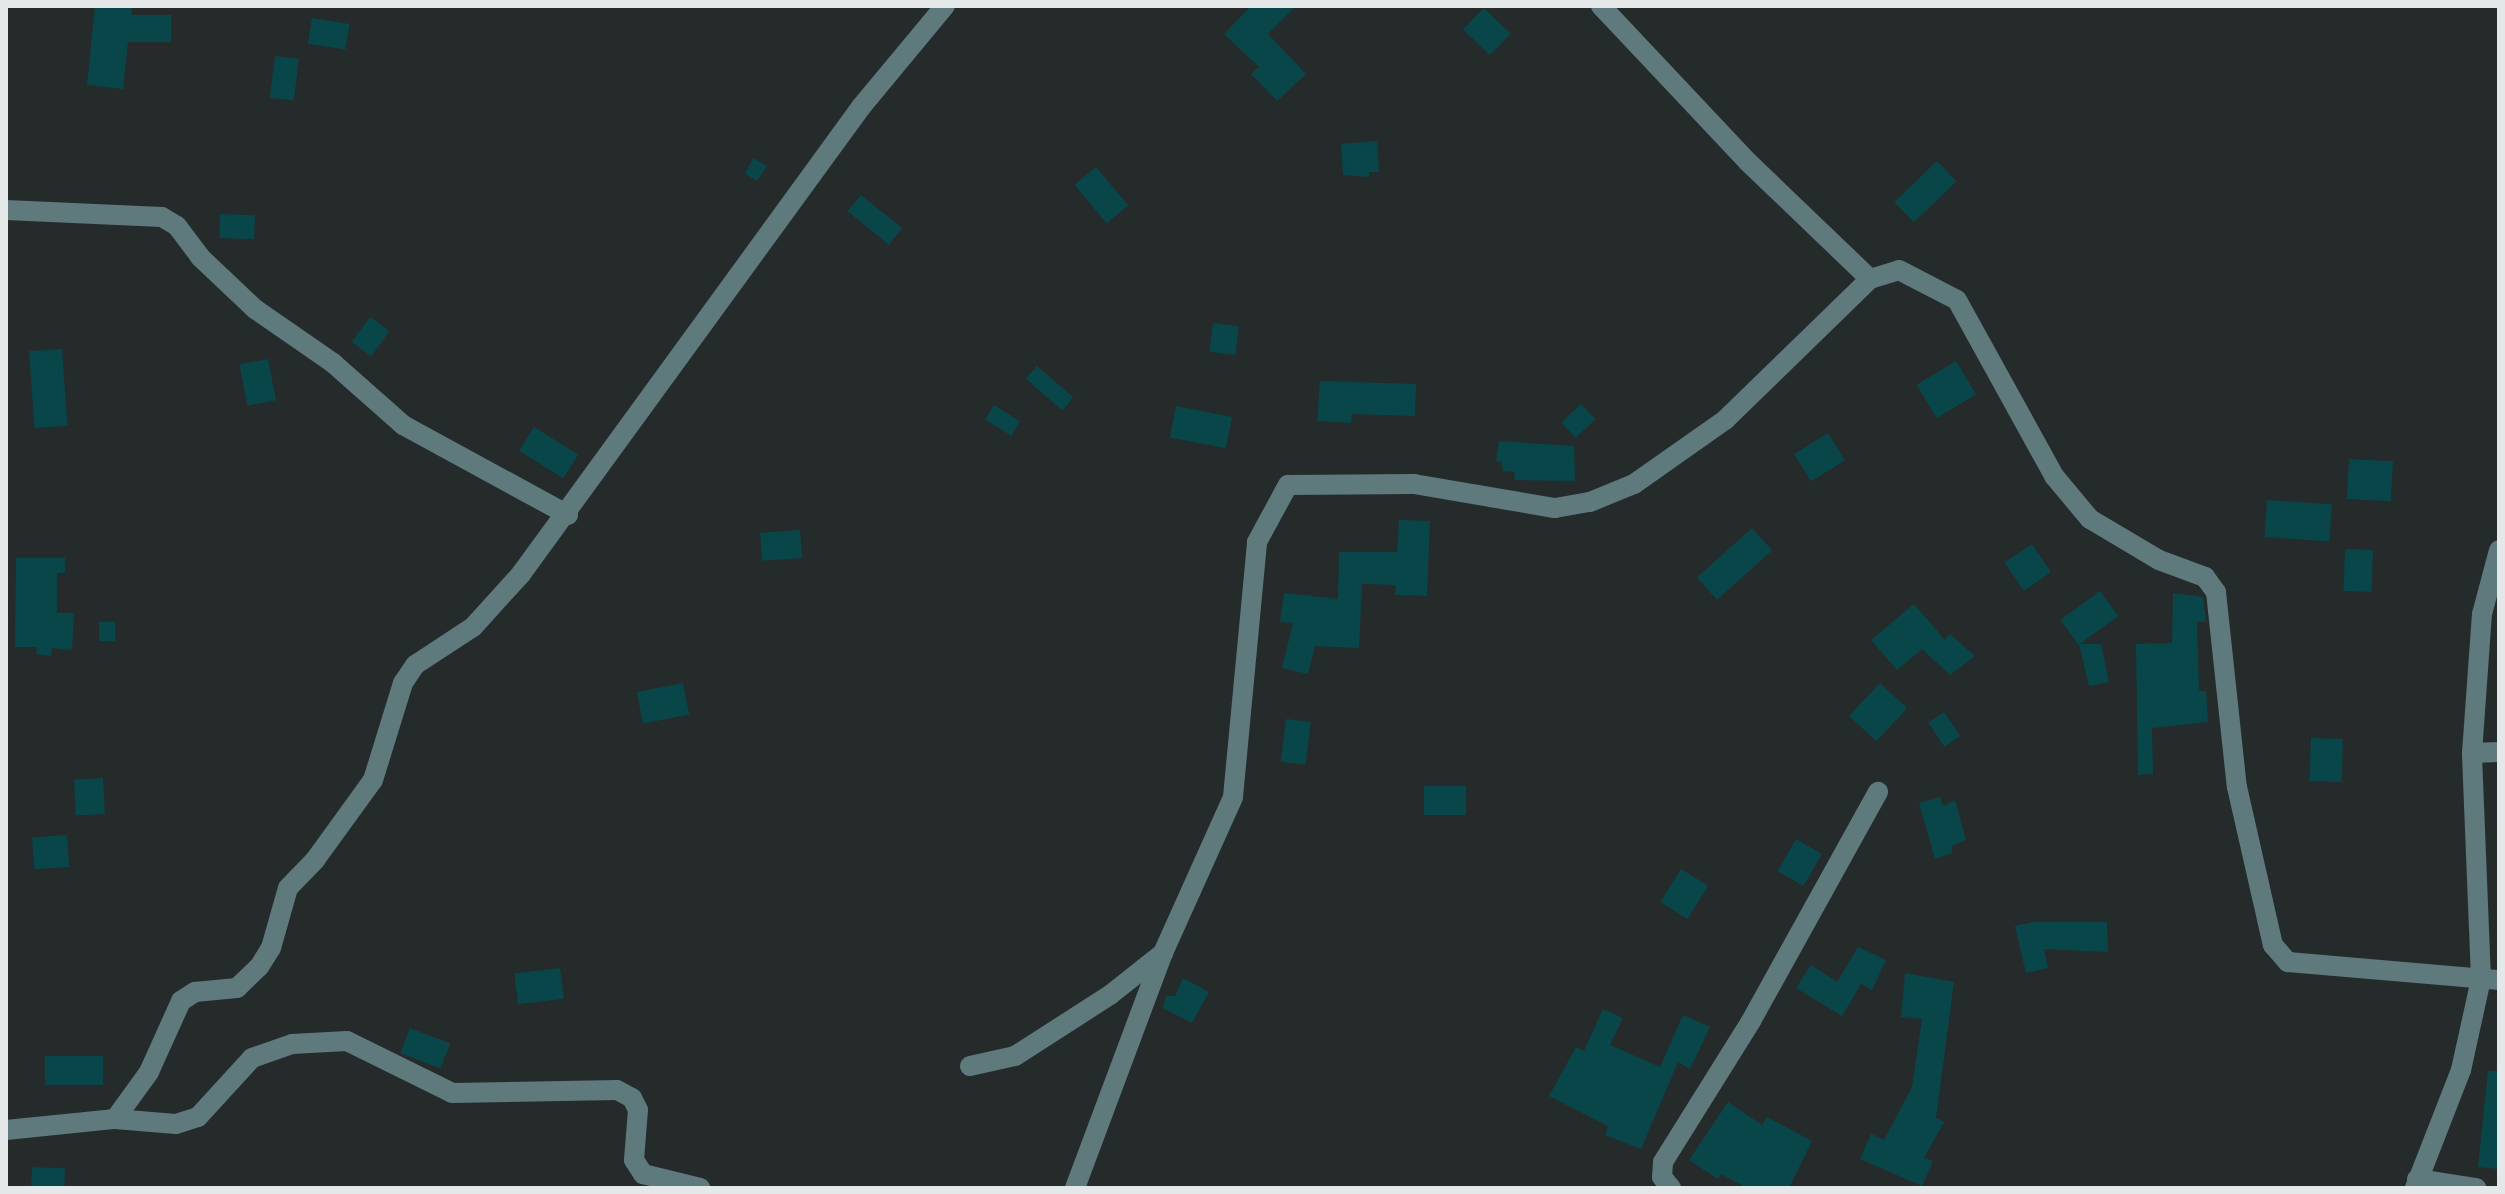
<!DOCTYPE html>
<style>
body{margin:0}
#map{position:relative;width:2505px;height:1194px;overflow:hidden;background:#252b2b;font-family:Manrope,sans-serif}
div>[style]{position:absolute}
.building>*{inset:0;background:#09464a;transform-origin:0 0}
.minor>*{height:20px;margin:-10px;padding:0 10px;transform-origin:10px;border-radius:10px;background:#5e7a7c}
span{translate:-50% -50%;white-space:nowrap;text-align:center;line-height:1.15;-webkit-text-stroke:8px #252b2b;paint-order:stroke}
.frame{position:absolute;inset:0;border:8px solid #e4e8e8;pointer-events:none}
</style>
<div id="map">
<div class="building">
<i style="clip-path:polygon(95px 6px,132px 6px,131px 15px,171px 15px,171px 42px,128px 42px,123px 89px,87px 85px)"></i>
<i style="clip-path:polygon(1251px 6px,1296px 6px,1268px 34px,1306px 74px,1277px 101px,1251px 74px,1259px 67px,1224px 34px)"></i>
<i style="left:1484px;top:8px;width:37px;height:30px;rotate:44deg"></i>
<i style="left:312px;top:18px;width:38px;height:26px;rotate:9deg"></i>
<i style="left:275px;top:56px;width:24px;height:42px;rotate:7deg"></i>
<i style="clip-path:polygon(1377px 141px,1379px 172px,1369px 172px,1369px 177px,1343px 175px,1341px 144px)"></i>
<i style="clip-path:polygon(753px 158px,767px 166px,757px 181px,745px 174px)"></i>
<i style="left:1937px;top:161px;width:28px;height:59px;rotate:46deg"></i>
<i style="left:1096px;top:167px;width:50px;height:28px;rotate:50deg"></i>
<i style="left:861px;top:195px;width:53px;height:21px;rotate:39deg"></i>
<i style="left:220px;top:214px;width:35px;height:24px;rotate:2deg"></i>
<i style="left:370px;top:317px;width:24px;height:31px;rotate:36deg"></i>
<i style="left:1213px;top:323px;width:26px;height:29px;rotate:7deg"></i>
<i style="left:62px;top:349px;width:77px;height:33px;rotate:86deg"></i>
<i style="left:268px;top:359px;width:42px;height:29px;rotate:79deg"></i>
<i style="left:1956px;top:361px;width:39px;height:46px;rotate:59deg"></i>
<i style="left:1037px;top:366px;width:48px;height:17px;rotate:41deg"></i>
<i style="clip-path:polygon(1320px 381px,1416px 384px,1415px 416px,1352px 414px,1351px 423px,1317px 421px)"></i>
<i style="left:1581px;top:404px;width:21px;height:27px;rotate:47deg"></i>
<i style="left:994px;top:405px;width:31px;height:17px;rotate:32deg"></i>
<i style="left:1176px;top:406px;width:57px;height:32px;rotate:11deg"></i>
<i style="left:534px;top:427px;width:52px;height:28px;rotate:32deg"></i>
<i style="left:1828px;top:433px;width:32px;height:40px;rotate:58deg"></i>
<i style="clip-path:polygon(1499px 441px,1574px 446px,1575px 481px,1515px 480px,1514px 472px,1503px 471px,1502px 462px,1496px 461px)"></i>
<i style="left:2349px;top:459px;width:44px;height:40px;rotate:3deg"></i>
<i style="left:2267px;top:500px;width:65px;height:37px;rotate:4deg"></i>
<i style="clip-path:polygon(1399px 520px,1430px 521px,1427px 596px,1395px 595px,1396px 585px,1362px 584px,1359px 648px,1315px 646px,1308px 674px,1282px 668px,1293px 623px,1280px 622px,1284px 593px,1338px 599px,1339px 552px,1397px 552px)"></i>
<i style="left:1752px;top:528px;width:30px;height:74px;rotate:48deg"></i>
<i style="left:800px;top:530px;width:28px;height:40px;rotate:86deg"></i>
<i style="left:2032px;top:544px;width:34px;height:33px;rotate:56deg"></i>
<i style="left:2345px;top:549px;width:28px;height:42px;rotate:2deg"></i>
<i style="clip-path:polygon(16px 558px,65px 558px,65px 573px,57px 573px,57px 613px,74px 613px,72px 650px,52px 648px,51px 656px,36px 654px,37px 647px,15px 647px)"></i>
<i style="left:2100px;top:591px;width:31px;height:49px;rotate:54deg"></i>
<i style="clip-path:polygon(2173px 593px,2203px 597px,2206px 622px,2197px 622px,2199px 691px,2206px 691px,2208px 722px,2152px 728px,2153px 774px,2138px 775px,2136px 644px,2172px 643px)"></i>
<i style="clip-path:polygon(1914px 604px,1945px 640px,1950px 634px,1975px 656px,1950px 675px,1922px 649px,1897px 670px,1871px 640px)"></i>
<i style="left:99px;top:622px;width:16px;height:19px"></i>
<i style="clip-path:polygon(2079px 644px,2101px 644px,2109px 682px,2089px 686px)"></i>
<i style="left:683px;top:683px;width:32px;height:47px;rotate:79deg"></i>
<i style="left:1880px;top:683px;width:37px;height:45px;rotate:43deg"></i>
<i style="left:1944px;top:712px;width:29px;height:19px;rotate:56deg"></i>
<i style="left:1286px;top:719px;width:25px;height:43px;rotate:7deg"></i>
<i style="left:2311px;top:738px;width:32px;height:43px;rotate:2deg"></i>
<i style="left:103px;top:778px;width:36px;height:29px;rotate:87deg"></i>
<i style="left:1424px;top:786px;width:42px;height:29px"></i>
<i style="clip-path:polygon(1940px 797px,1943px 806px,1955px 800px,1966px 840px,1952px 846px,1952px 853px,1935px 859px,1919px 803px)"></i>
<i style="left:67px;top:835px;width:32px;height:35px;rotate:86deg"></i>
<i style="left:1796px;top:839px;width:30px;height:37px;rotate:30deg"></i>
<i style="left:1681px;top:869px;width:32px;height:39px;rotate:32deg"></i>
<i style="clip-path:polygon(2033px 922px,2107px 922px,2108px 952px,2044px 949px,2048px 968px,2026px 973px,2015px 926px)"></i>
<i style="clip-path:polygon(1858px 947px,1886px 960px,1872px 990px,1861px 984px,1842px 1016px,1796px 988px,1811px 965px,1837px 982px)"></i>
<i style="left:560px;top:968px;width:31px;height:46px;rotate:83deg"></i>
<i style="clip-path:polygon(1905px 973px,1954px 982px,1936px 1118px,1944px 1122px,1924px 1158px,1933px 1161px,1922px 1186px,1860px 1159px,1871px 1134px,1884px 1140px,1912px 1087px,1922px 1019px,1901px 1017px)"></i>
<i style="clip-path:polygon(1183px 978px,1209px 992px,1192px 1023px,1163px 1008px,1166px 996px,1175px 996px)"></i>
<i style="clip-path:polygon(1603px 1009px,1623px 1018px,1610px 1045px,1660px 1067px,1683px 1015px,1710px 1027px,1690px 1069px,1678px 1062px,1641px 1149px,1605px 1135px,1608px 1126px,1549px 1096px,1576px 1047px,1584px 1051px)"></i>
<i style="left:410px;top:1028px;width:43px;height:27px;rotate:21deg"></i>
<i style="left:45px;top:1056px;width:58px;height:29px"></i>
<i style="clip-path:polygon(2488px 1071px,2499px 1071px,2499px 1169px,2478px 1167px)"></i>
<i style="clip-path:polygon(1728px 1102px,1762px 1125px,1767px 1117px,1812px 1141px,1789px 1188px,1747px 1188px,1721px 1174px,1718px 1179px,1689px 1160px)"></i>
<i style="left:32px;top:1167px;width:33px;height:21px;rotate:2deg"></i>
</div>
<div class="minor">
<i style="left:1601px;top:6px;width:214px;rotate:46.7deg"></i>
<i style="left:1748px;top:162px;width:169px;rotate:43.8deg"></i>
<i style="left:6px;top:210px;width:156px;rotate:2.6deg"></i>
<i style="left:162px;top:217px;width:17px;rotate:31deg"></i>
<i style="left:177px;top:226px;width:39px;rotate:53deg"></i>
<i style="left:200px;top:257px;width:76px;rotate:43.4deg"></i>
<i style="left:255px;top:309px;width:95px;rotate:34.7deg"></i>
<i style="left:333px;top:363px;width:94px;rotate:41.5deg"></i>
<i style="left:403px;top:425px;width:188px;rotate:28.6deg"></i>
<i style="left:2472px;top:753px;width:27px;rotate:-2deg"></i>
<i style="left:970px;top:1066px;width:46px;rotate:-12.5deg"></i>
<i style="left:1015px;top:1056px;width:113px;rotate:-32.7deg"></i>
<i style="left:1110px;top:995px;width:68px;rotate:-38.4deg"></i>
<i style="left:1163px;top:953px;width:171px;rotate:-65.8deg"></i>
<i style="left:1233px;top:797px;width:256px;rotate:-84.6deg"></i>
<i style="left:1257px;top:542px;width:65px;rotate:-61.5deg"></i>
<i style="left:1288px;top:485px;width:126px;rotate:-0.5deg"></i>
<i style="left:1414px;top:484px;width:143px;rotate:9.7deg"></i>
<i style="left:1555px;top:508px;width:36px;rotate:-10deg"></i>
<i style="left:1590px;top:502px;width:48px;rotate:-22.2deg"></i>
<i style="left:1634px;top:484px;width:111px;rotate:-35.1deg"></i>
<i style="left:1725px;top:420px;width:202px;rotate:-44.2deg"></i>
<i style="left:1870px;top:279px;width:30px;rotate:-17deg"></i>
<i style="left:1899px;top:270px;width:65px;rotate:27.3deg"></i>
<i style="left:1957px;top:300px;width:201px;rotate:61.1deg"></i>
<i style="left:2054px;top:476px;width:56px;rotate:50.1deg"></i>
<i style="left:2090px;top:519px;width:80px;rotate:30.7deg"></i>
<i style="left:2159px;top:560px;width:49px;rotate:20.3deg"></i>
<i style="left:2205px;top:577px;width:19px;rotate:54deg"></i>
<i style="left:2216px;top:592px;width:196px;rotate:83.9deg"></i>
<i style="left:2237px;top:787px;width:162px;rotate:77.2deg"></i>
<i style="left:2273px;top:945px;width:23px;rotate:49deg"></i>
<i style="left:2288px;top:962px;width:212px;rotate:4.9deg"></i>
<i style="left:115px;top:1119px;width:58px;rotate:-54.1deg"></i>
<i style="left:149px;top:1072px;width:78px;rotate:-65.7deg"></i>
<i style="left:181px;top:1001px;width:17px;rotate:-33deg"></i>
<i style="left:195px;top:992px;width:42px;rotate:-5.4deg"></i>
<i style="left:237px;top:988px;width:30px;rotate:-44deg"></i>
<i style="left:259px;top:967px;width:22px;rotate:-58deg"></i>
<i style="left:271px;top:948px;width:62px;rotate:-74.2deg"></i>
<i style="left:288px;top:888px;width:39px;rotate:-46deg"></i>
<i style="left:315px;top:860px;width:99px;rotate:-54.1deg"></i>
<i style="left:373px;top:780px;width:102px;rotate:-72.8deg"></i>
<i style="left:403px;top:683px;width:22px;rotate:-56deg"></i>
<i style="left:415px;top:665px;width:69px;rotate:-33.2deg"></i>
<i style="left:473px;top:627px;width:72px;rotate:-47.8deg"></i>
<i style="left:521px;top:574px;width:578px;rotate:-53.94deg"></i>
<i style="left:861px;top:107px;width:131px;rotate:-50.3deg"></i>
<i style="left:6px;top:1130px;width:110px;rotate:-5.8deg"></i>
<i style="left:115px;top:1119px;width:61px;rotate:4.7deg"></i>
<i style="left:176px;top:1124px;width:23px;rotate:-18deg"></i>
<i style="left:198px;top:1117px;width:80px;rotate:-47.5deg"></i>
<i style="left:252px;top:1058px;width:42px;rotate:-19.3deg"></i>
<i style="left:292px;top:1044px;width:55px;rotate:-3.1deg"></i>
<i style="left:347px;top:1041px;width:117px;rotate:26.3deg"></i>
<i style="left:452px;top:1093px;width:165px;rotate:-1deg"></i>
<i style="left:617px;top:1090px;width:17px;rotate:28deg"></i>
<i style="left:632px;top:1098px;width:13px;rotate:63deg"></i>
<i style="left:638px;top:1110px;width:50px;rotate:94.6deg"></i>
<i style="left:634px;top:1160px;width:17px;rotate:57deg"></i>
<i style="left:643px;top:1174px;width:59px;rotate:13.8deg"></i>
<i style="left:2417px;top:1179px;width:60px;rotate:8.7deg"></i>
<i style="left:1075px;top:1188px;width:251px;rotate:-69.5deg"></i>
<i style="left:1671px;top:1188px;width:14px;rotate:-129deg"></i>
<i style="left:1662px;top:1177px;width:15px;rotate:-86deg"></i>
<i style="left:1663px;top:1162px;width:166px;rotate:-58deg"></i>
<i style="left:1751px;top:1021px;width:262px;rotate:-61deg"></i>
<i style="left:2415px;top:1188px;width:127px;rotate:-68.7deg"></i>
<i style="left:2461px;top:1070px;width:93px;rotate:-77.6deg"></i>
<i style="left:2481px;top:979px;width:226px;rotate:-92.3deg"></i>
<i style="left:2472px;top:753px;width:139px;rotate:-85.9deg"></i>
<i style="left:2482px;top:614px;width:66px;rotate:-75.1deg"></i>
</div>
<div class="frame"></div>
</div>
